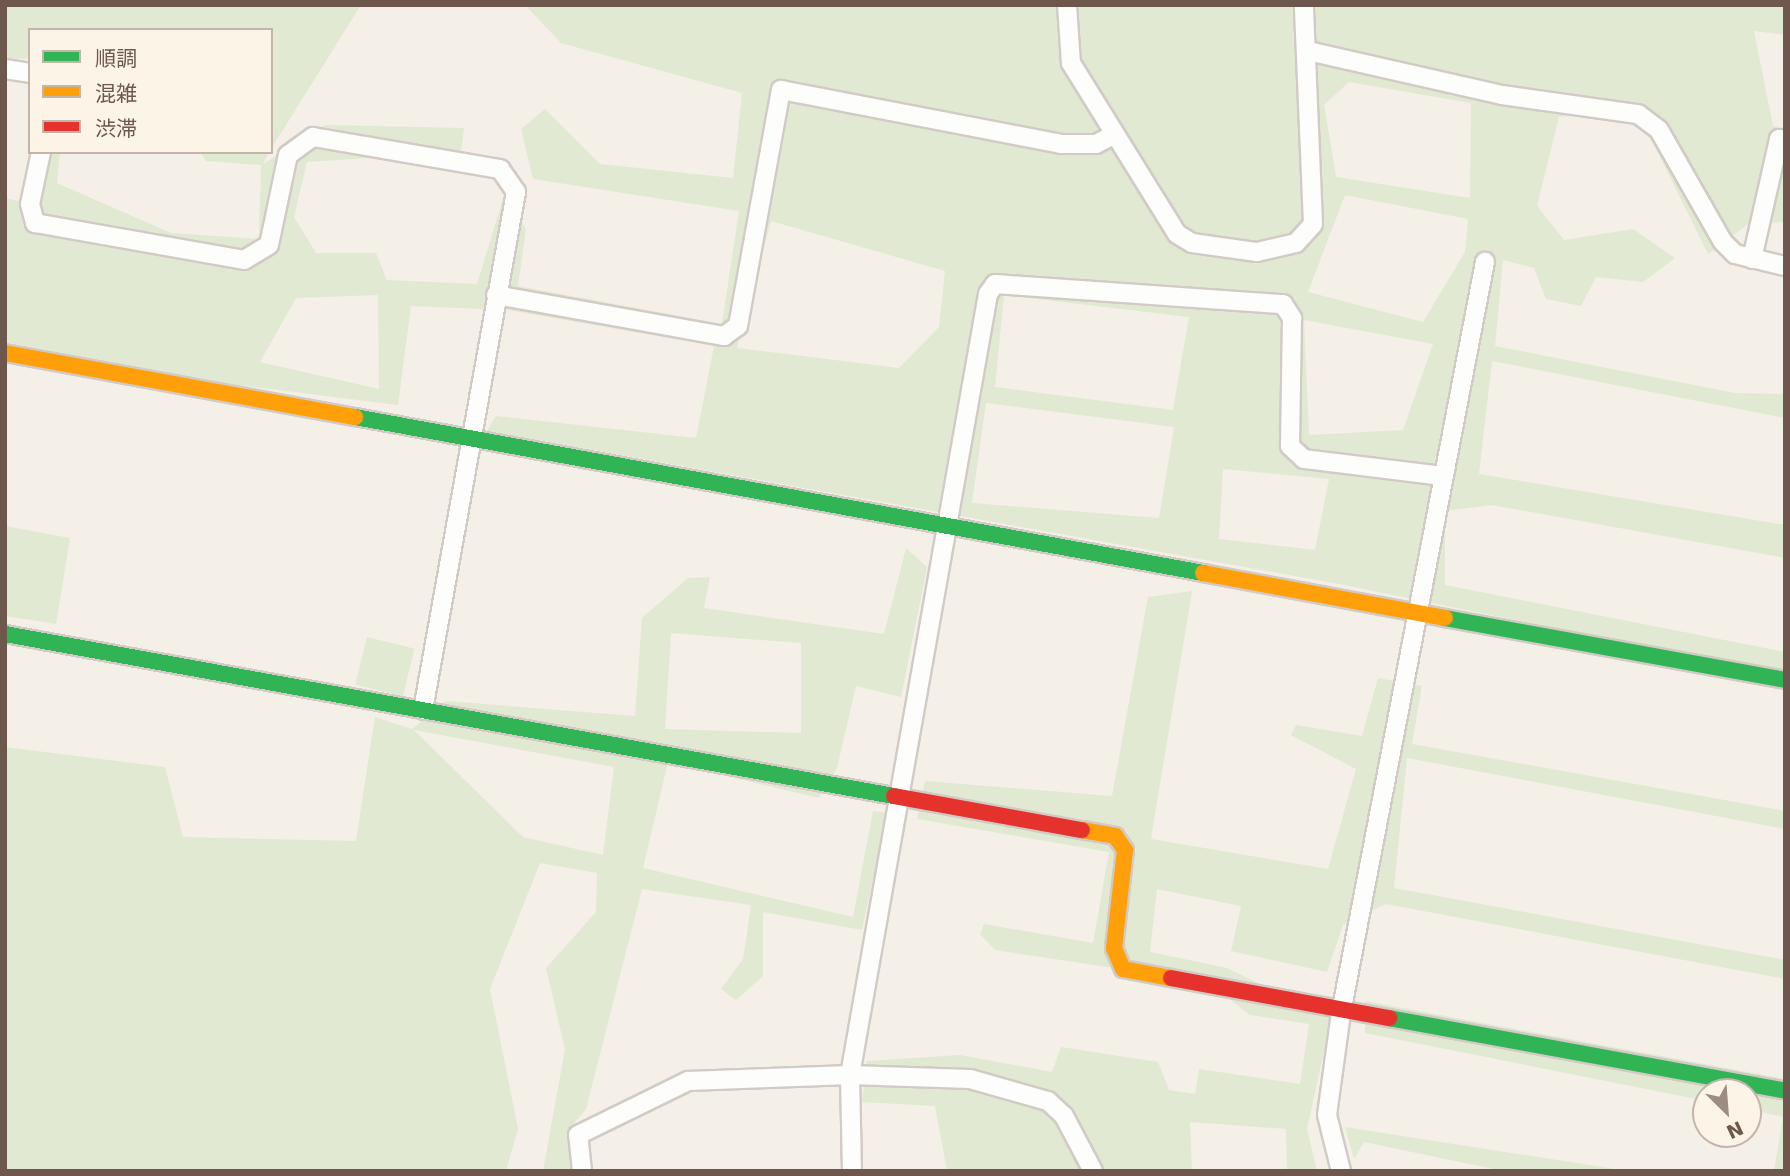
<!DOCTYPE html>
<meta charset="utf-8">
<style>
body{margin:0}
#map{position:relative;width:1790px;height:1176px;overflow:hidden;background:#f4efe7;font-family:"DejaVu Sans","Noto Sans JP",sans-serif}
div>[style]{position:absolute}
.green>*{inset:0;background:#e1e9d3;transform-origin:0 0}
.roads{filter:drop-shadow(2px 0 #d2cbc5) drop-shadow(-2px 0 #d2cbc5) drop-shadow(0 2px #d2cbc5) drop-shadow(0 -2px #d2cbc5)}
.street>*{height:18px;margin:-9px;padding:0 9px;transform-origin:9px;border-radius:9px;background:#fdfdfb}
.fast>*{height:16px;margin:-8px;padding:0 8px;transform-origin:8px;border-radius:8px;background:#30b455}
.slow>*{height:16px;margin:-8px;padding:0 8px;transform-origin:8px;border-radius:8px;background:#ff9f0a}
.jam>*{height:16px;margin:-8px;padding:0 8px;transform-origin:8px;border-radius:8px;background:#e5322d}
span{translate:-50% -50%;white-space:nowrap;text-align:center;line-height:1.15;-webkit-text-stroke:5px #fdf4e8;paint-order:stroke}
.frame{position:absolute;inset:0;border:7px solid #6e574c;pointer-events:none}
.legend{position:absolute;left:28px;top:28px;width:245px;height:126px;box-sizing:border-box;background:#fdf4e8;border:2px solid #c4b5aa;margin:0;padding:9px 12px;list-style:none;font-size:21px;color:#6e574c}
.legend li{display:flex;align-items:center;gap:14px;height:35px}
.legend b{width:35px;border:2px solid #c4b5aa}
.north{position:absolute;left:1692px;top:1078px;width:70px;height:70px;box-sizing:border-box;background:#fdf4e8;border:2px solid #c4b5aa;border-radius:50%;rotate:155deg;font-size:19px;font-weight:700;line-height:28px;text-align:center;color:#6e574c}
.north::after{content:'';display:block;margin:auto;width:24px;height:32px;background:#9d8c82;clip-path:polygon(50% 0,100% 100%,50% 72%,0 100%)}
</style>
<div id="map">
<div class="green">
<i style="clip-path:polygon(5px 5px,361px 5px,271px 149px,271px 30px,30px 30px,30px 59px,5px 58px)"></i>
<i style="clip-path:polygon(evenodd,525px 5px,1785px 5px,1785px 35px,1754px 31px,1773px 126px,1785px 128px,1783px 222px,1748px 224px,1708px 254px,1637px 110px,1559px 117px,1537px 206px,1564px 240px,1633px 229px,1675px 258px,1643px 282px,1596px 277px,1581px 306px,1546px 299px,1534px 268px,1503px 260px,1495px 346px,1735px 393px,1785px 394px,1785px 418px,1492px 361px,1479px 474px,1785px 525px,1785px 558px,1492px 505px,1445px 511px,1445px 585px,1785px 652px,1785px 675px,1339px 584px,487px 431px,496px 416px,696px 438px,714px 346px,508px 310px,411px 306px,398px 405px,229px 384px,5px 342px,5px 198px,23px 202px,31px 152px,60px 152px,57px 183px,171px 233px,259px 239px,261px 165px,206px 161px,200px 152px,269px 152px,263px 164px,326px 125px,464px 128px,461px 152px,307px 162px,294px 217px,316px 253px,376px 253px,387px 280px,477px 284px,503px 199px,526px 229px,518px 286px,722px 324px,739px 211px,533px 179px,521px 129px,545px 109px,600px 164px,733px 178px,742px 93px,561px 43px,525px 5px,1349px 82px,1471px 103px,1470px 198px,1336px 177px,1324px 105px,1349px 82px,525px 5px,1345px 195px,1468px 219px,1465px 252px,1423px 322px,1308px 292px,1345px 195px,525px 5px,771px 221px,945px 271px,939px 327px,899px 368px,737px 348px,771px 221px,525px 5px,378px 295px,379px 389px,260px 362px,296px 298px,378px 295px,525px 5px,1004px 295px,1189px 317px,1173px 410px,995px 387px,1004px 295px,525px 5px,1304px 320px,1433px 344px,1403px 430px,1309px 435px,1304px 320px,525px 5px,986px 403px,1174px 427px,1159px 518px,972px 503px,986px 403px,525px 5px,1223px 469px,1329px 479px,1315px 550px,1219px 539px,1223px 469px)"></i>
<i style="clip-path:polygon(5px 526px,70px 538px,56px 624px,5px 616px)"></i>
<i style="clip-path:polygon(evenodd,906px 548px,927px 567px,901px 697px,856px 686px,837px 768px,819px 798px,668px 762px,643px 868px,853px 917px,873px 811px,887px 813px,862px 930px,763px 912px,763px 976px,736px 1000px,721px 989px,743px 959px,751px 905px,642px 889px,586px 1109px,567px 1132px,573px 1171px,543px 1171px,565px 1049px,546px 968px,596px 912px,597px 873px,540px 863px,490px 989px,518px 1129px,506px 1171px,5px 1171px,5px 747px,165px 767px,183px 837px,356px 841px,375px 717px,412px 729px,446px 701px,635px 716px,642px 618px,688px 578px,710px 577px,704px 608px,884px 634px,906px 548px,671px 633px,801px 643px,801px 733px,665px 729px,671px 633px,906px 548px,414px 730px,614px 767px,603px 855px,523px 837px,414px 730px)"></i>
<i style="clip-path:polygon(1192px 591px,1151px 839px,1328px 869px,1356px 769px,1291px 735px,1296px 725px,1362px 736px,1378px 678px,1422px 686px,1412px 744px,1785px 811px,1785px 829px,1407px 758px,1394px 888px,1785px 960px,1785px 979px,1386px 904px,1343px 925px,1327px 972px,1231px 951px,1241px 906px,1157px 889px,1150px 952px,1227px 968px,1331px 1019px,1307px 1129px,1317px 1171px,1287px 1171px,1286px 1129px,1190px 1122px,1192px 1171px,947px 1171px,935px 1106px,862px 1102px,867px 1061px,960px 1055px,1052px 1072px,1061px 1047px,1158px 1062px,1169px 1090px,1195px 1094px,1199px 1069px,1300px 1084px,1309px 1024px,1250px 1015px,1207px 982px,995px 950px,980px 934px,984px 924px,1093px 943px,1109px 852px,917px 819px,925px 781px,1112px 796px,1148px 597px)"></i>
<i style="left:367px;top:637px;width:49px;height:49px;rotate:14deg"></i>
<i style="clip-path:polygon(1365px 1001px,1785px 1079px,1785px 1171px,1774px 1171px,1783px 1117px,1748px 1109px,1748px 1092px,1706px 1092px,1706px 1101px,1365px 1033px)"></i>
<i style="clip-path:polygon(1345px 1127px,1628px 1171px,1503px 1171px,1364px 1142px,1354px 1159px)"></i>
</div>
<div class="roads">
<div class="street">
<i style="left:1067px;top:5px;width:58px;rotate:86.1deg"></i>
<i style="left:1071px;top:63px;width:201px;rotate:58.2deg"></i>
<i style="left:1177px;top:234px;width:17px;rotate:31deg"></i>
<i style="left:1192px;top:243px;width:66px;rotate:7.9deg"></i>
<i style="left:1257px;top:252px;width:40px;rotate:-13deg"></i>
<i style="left:1296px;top:243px;width:25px;rotate:-48deg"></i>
<i style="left:1313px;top:224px;width:219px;rotate:-92.4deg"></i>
<i style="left:1308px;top:51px;width:199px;rotate:12.8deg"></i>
<i style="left:1502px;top:95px;width:137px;rotate:8deg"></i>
<i style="left:1638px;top:114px;width:26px;rotate:37deg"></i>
<i style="left:1659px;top:130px;width:129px;rotate:60.3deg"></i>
<i style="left:1723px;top:242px;width:17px;rotate:45deg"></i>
<i style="left:1735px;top:254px;width:51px;rotate:13.5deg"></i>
<i style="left:5px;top:69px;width:25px;rotate:9deg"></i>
<i style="left:41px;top:152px;width:53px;rotate:101.9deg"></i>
<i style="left:30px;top:204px;width:20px;rotate:75deg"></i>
<i style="left:35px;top:223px;width:212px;rotate:10deg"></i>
<i style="left:244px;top:260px;width:29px;rotate:-31deg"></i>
<i style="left:269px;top:245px;width:92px;rotate:-78.1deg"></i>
<i style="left:288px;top:155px;width:31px;rotate:-36deg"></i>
<i style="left:313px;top:137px;width:190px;rotate:9.7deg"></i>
<i style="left:500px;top:169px;width:28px;rotate:55deg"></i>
<i style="left:516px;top:192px;width:526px;rotate:100.18deg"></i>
<i style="left:1752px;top:259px;width:123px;rotate:-77.3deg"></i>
<i style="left:1779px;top:139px;width:6px;rotate:9deg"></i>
<i style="left:496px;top:295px;width:232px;rotate:10.2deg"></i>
<i style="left:724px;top:336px;width:17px;rotate:-36deg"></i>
<i style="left:738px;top:326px;width:240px;rotate:-79.7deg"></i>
<i style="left:781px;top:90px;width:285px;rotate:10.9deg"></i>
<i style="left:1061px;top:144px;width:35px"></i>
<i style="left:1096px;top:144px;width:18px;rotate:-27deg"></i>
<i style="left:582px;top:1171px;width:36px;rotate:-96deg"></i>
<i style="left:578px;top:1135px;width:123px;rotate:-26.1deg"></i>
<i style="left:688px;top:1081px;width:162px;rotate:-2.1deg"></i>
<i style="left:850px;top:1075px;width:120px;rotate:1.9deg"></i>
<i style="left:970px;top:1079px;width:81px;rotate:15.8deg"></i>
<i style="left:1048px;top:1101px;width:22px;rotate:43deg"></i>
<i style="left:1064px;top:1116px;width:62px;rotate:62.2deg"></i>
<i style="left:852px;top:1171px;width:96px;rotate:-91.2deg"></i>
<i style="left:850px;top:1075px;width:793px;rotate:-79.98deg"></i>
<i style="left:988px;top:294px;width:12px;rotate:-55deg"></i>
<i style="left:995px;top:284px;width:289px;rotate:4deg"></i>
<i style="left:1283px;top:304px;width:17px;rotate:57deg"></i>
<i style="left:1292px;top:318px;width:128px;rotate:90.9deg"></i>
<i style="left:1290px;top:446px;width:19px;rotate:43deg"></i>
<i style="left:1304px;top:459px;width:139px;rotate:7deg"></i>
<i style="left:1341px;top:1171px;width:58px;rotate:-104deg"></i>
<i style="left:1327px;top:1115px;width:103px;rotate:-82.2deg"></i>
<i style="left:1341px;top:1013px;width:765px;rotate:-79.15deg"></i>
</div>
<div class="fast">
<i style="left:355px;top:417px;width:862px;rotate:10.42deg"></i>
<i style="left:1445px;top:618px;width:346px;rotate:10.3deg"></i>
<i style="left:5px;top:634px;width:904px;rotate:10.33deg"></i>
<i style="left:1389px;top:1018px;width:403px;rotate:10.4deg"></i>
</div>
<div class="slow">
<i style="left:5px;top:353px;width:356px;rotate:10.4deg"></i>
<i style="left:1203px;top:573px;width:246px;rotate:10.5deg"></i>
<i style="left:1082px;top:830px;width:34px;rotate:10deg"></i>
<i style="left:1115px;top:836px;width:17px;rotate:54deg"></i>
<i style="left:1125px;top:850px;width:99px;rotate:96.4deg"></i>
<i style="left:1114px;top:948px;width:23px;rotate:67deg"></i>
<i style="left:1123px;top:969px;width:49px;rotate:10.6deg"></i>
</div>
<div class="jam">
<i style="left:894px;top:796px;width:191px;rotate:10.3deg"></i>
<i style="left:1171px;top:978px;width:222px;rotate:10.4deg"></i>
</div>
</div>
<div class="frame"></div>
<ul class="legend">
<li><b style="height:9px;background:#30b455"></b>順調</li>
<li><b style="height:9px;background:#ff9f0a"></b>混雑</li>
<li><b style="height:9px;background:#e5322d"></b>渋滞</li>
</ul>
<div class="north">N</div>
</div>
